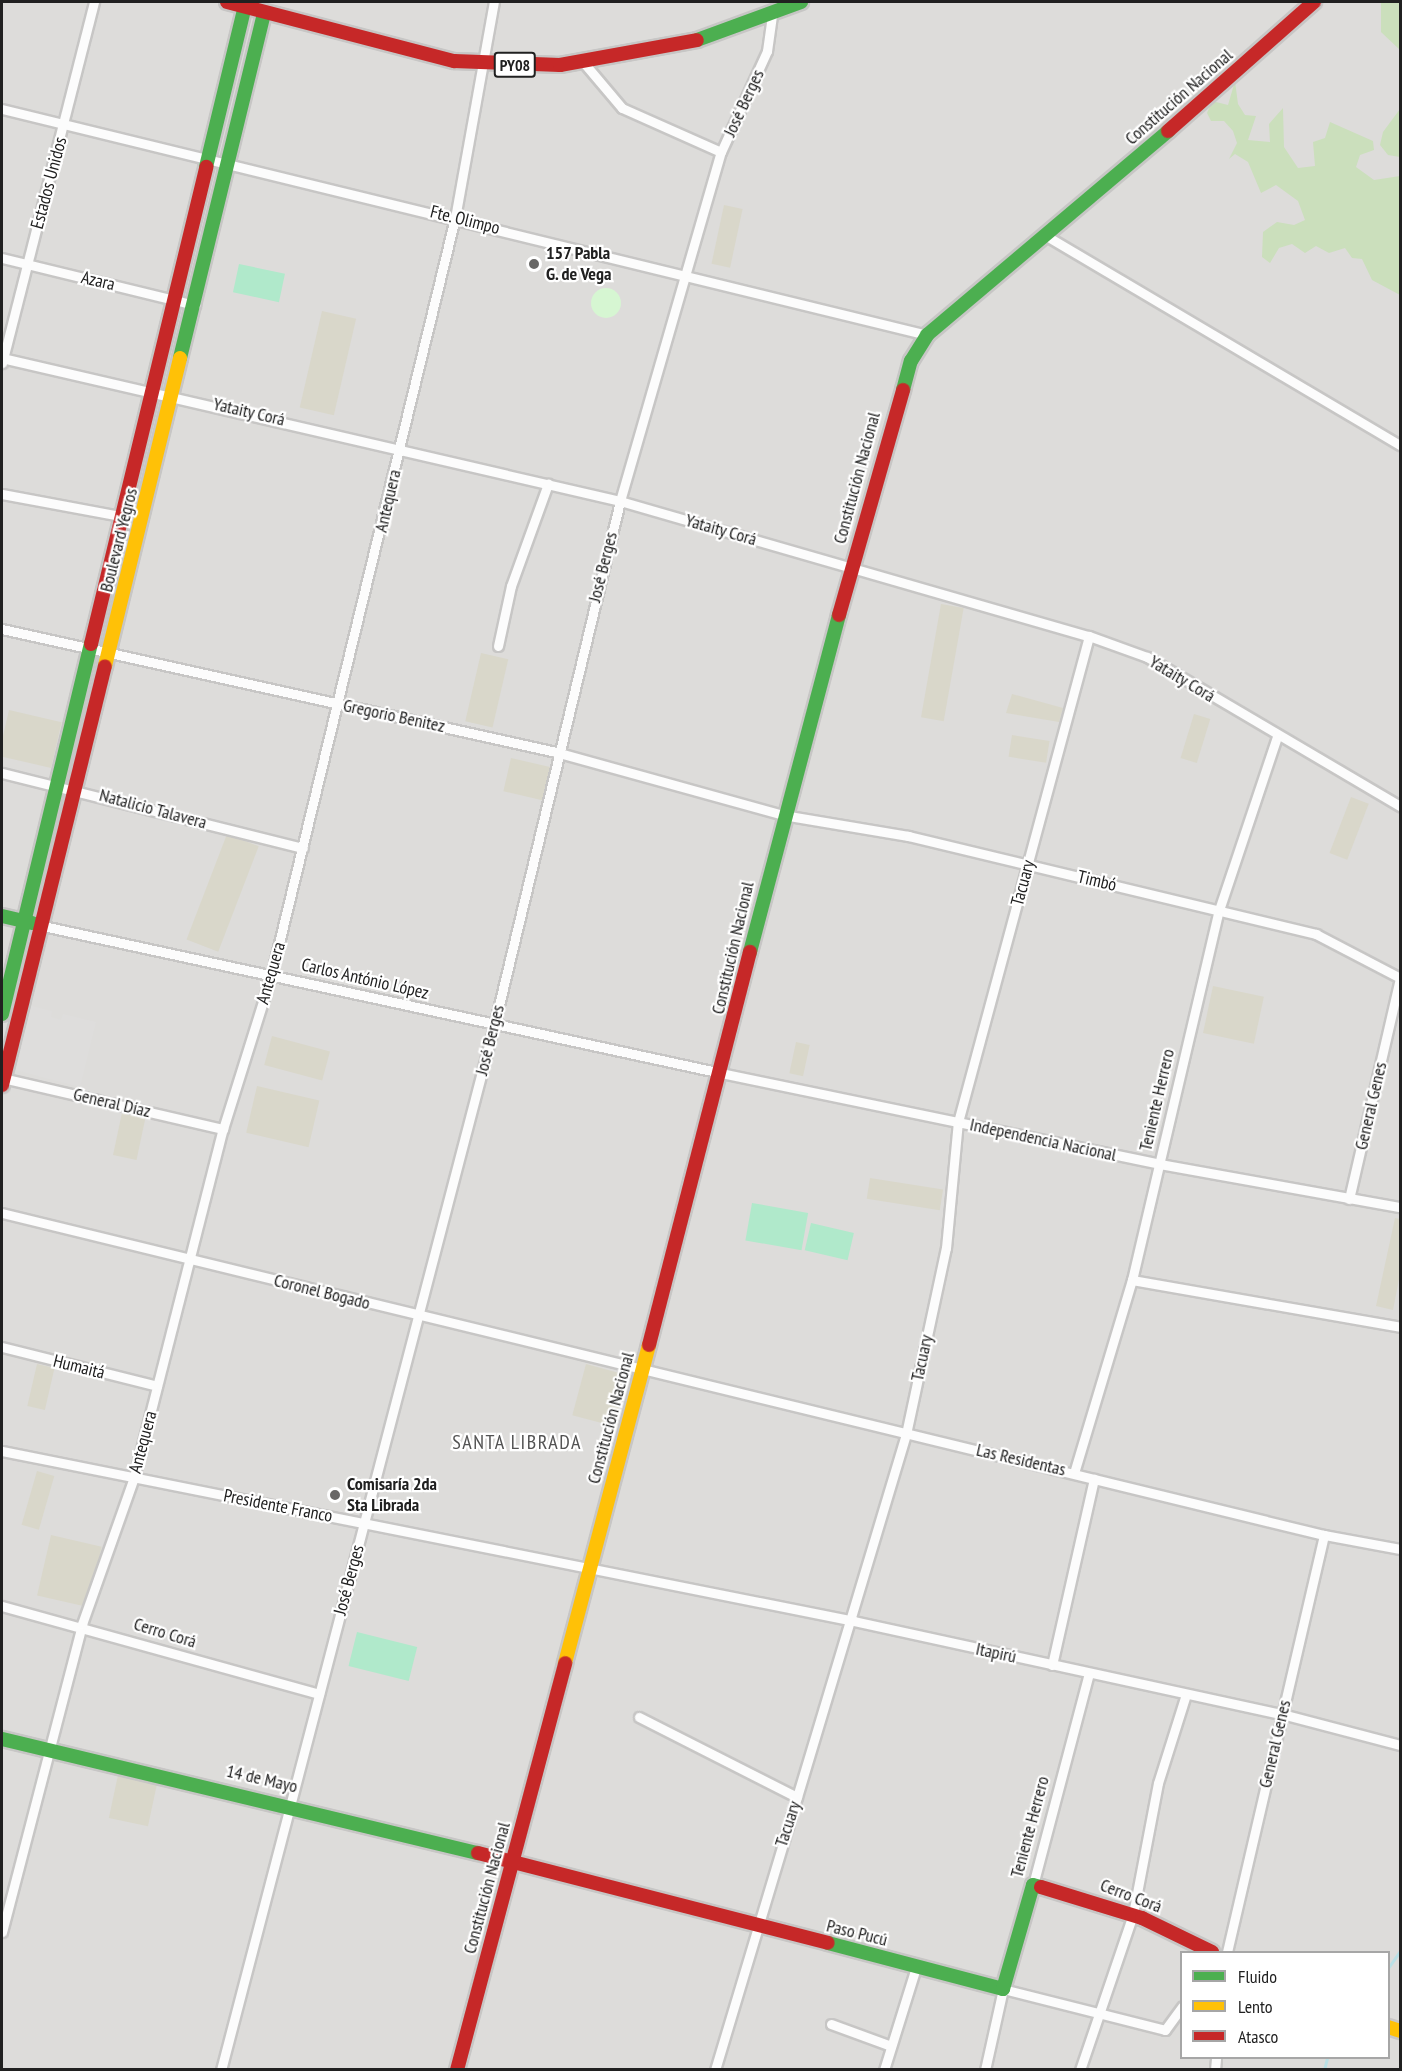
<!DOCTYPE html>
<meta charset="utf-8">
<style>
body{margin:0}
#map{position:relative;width:1402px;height:2071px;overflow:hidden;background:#eeece9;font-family:"PT Sans Narrow",sans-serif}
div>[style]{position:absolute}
.residential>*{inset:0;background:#dddcda}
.construction>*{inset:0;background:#d9d7ca;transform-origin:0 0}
.forest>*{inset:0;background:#cbdfbc}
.park>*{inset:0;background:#d6f6d2}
.round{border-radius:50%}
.pitch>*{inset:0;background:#b0e9cb;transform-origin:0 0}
.parking>*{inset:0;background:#dedddc}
.stream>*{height:3px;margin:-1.5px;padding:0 1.5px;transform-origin:1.5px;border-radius:1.5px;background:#bae0e5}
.roads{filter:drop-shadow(2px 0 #c7c6c5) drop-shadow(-2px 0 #c7c6c5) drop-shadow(0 2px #c7c6c5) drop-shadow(0 -2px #c7c6c5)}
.street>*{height:9px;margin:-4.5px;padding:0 4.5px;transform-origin:4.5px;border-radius:4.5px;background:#fcfcfc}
.fast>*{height:14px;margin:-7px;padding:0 7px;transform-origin:7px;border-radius:7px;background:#4caf50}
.slow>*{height:14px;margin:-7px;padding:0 7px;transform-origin:7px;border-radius:7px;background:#ffc107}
.jam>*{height:14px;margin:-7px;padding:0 7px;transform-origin:7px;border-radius:7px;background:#c62828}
.dots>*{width:16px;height:16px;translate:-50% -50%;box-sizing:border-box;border:3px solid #fff;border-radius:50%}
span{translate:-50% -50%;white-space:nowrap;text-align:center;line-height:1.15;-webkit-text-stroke:4.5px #fff;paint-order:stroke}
.shield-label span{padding:2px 4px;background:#fff;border:2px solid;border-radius:4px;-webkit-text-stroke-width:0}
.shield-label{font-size:16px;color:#202020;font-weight:700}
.street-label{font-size:18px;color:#202020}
.poi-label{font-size:18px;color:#202020;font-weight:700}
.left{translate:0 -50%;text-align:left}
.neighbourhood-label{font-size:20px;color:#535353;letter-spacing:1.5px}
.frame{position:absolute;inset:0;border:3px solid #202020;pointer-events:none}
.legend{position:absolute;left:1180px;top:1951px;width:210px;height:108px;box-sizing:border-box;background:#fff;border:2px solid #a6a6a6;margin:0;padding:8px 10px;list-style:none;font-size:18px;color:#202020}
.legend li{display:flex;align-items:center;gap:12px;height:30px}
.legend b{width:30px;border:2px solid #a6a6a6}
</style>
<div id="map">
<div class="residential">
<i style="clip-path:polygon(evenodd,2px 2px,1400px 2px,1400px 2069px,2px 2070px,2px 2px,1182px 1952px,1388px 1952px,1388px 2058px,1182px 2058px,1182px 1952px)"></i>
</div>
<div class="construction">
<i style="left:724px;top:205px;width:19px;height:60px;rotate:12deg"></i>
<i style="left:322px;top:311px;width:35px;height:99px;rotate:13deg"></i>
<i style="left:941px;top:604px;width:23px;height:115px;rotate:10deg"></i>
<i style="left:481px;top:653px;width:28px;height:70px;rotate:13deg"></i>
<i style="clip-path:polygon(1012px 694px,1063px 708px,1059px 722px,1006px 713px)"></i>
<i style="left:9px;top:710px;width:54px;height:47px;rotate:13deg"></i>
<i style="left:1194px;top:714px;width:17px;height:46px;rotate:17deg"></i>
<i style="left:1012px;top:735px;width:38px;height:22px;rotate:9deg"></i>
<i style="left:511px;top:758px;width:40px;height:34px;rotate:13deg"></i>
<i style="left:1351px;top:797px;width:19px;height:60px;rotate:21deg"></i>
<i style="left:227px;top:834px;width:34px;height:113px;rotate:21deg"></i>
<i style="left:1213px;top:986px;width:52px;height:48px;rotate:12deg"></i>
<i style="left:272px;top:1036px;width:60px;height:30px;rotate:15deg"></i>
<i style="left:796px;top:1042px;width:14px;height:32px;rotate:12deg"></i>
<i style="left:257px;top:1086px;width:64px;height:48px;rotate:13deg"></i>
<i style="left:123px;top:1108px;width:24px;height:48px;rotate:12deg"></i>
<i style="left:870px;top:1178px;width:74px;height:21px;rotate:9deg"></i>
<i style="clip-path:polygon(1395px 1218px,1400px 1219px,1400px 1274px,1393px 1310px,1376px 1306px)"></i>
<i style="left:37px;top:1364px;width:18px;height:43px;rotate:13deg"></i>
<i style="left:586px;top:1364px;width:43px;height:53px;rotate:15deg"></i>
<i style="left:37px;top:1471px;width:18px;height:56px;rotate:16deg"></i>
<i style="left:51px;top:1535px;width:52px;height:62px;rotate:13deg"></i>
<i style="left:118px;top:1775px;width:40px;height:44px;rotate:12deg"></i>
</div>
<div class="forest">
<i style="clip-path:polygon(1381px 2px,1400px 2px,1400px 50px,1381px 32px)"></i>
<i style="clip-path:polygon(1235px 81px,1238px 104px,1245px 115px,1256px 116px,1248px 140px,1270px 142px,1269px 124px,1283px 108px,1284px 147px,1298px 168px,1315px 166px,1313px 142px,1325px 138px,1330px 122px,1373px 141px,1374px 150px,1360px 155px,1356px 167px,1374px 180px,1400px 176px,1400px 295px,1372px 280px,1362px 259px,1352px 258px,1345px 248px,1329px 253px,1316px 246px,1305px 253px,1292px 244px,1279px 248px,1270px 263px,1262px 257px,1263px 232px,1277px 222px,1294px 225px,1305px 220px,1298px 201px,1276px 185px,1261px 193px,1248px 162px,1235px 154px,1229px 159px,1237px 143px,1233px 131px,1224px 121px,1211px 121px,1207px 113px,1212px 101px,1228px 105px)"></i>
<i style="clip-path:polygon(1400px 109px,1400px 157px,1388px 155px,1380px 145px,1383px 132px)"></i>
</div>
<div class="park">
<i class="round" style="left:591px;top:288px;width:30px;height:30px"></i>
</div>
<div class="pitch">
<i style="left:239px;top:264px;width:47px;height:29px;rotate:12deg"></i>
<i style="left:752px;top:1203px;width:57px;height:38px;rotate:10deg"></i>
<i style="left:811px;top:1223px;width:44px;height:28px;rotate:13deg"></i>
<i style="left:357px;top:1632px;width:62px;height:35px;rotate:14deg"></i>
</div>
<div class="parking">
<i style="clip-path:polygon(31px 1006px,52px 1011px,51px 1017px,61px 1020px,63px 1014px,96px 1022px,80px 1087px,15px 1070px)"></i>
</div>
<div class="stream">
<i style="left:1388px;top:1968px;width:21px;rotate:-55deg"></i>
<i style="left:1324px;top:2070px;width:12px;rotate:-76deg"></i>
</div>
<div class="roads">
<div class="street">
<i style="left:584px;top:63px;width:59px;rotate:49.8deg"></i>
<i style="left:622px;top:108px;width:108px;rotate:24deg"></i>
<i style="left:2px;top:109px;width:952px;rotate:13.73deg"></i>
<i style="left:1048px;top:237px;width:409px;rotate:30.6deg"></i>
<i style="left:2px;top:258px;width:199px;rotate:13.7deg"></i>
<i style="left:2px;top:358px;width:634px;rotate:13.03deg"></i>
<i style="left:620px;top:501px;width:488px;rotate:16.1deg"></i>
<i style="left:1089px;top:636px;width:62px;rotate:19.9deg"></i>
<i style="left:1147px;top:657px;width:294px;rotate:30.5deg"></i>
<i style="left:2px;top:363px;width:373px;rotate:-75.7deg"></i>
<i style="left:2px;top:494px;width:121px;rotate:10.5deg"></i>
<i style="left:2px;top:629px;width:567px;rotate:12.52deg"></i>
<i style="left:556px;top:752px;width:236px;rotate:15.5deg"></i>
<i style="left:783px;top:815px;width:127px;rotate:9.5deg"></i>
<i style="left:908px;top:836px;width:420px;rotate:13.5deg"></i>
<i style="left:1316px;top:934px;width:95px;rotate:27.6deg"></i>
<i style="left:498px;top:646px;width:61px;rotate:-77.8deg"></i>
<i style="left:511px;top:586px;width:109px;rotate:-70.1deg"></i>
<i style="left:2px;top:773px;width:310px;rotate:14deg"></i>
<i style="left:43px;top:926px;width:694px;rotate:12.23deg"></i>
<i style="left:721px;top:1073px;width:448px;rotate:11.7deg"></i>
<i style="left:1160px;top:1164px;width:244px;rotate:10.2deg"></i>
<i style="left:2px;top:1078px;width:227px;rotate:13deg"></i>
<i style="left:1349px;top:1199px;width:227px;rotate:-77deg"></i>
<i style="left:2px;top:1213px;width:1361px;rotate:13.69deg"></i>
<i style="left:1324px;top:1535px;width:77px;rotate:10.4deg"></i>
<i style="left:1132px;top:1280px;width:272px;rotate:9.9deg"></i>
<i style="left:2px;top:1347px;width:160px;rotate:14.1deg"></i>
<i style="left:2px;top:1451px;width:869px;rotate:11.28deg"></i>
<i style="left:854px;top:1621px;width:438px;rotate:12.3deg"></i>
<i style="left:1282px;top:1714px;width:122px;rotate:14.7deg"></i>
<i style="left:1074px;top:1473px;width:202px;rotate:-73.3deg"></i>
<i style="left:1132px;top:1280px;width:380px;rotate:-76.8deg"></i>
<i style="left:1219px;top:910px;width:182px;rotate:-71.5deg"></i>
<i style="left:2px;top:1606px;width:329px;rotate:15.5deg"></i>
<i style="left:1052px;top:1665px;width:191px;rotate:-77.3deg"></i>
<i style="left:639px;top:1717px;width:177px;rotate:26.9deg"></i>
<i style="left:1033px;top:1885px;width:219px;rotate:-75.2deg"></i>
<i style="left:2px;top:1932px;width:318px;rotate:-75.4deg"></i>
<i style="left:82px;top:1624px;width:156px;rotate:-70.5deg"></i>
<i style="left:134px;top:1477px;width:359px;rotate:-75.7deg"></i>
<i style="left:223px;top:1129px;width:160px;rotate:-72.6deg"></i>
<i style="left:271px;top:976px;width:780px;rotate:-76.36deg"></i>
<i style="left:455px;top:218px;width:219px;rotate:-79.8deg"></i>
<i style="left:1227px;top:1952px;width:428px;rotate:-76.9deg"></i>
<i style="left:831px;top:2024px;width:64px;rotate:20.1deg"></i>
<i style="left:221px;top:2070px;width:1079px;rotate:-75.35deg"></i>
<i style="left:494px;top:1026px;width:540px;rotate:-76.5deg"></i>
<i style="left:620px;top:501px;width:363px;rotate:-73.9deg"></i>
<i style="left:721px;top:152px;width:111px;rotate:-65.5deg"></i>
<i style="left:767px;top:51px;width:35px;rotate:-82deg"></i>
<i style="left:715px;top:2070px;width:664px;rotate:-73.28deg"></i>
<i style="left:906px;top:1434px;width:190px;rotate:-77.9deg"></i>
<i style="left:946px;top:1248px;width:127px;rotate:-84.6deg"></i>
<i style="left:958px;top:1122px;width:503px;rotate:-74.91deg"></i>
<i style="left:884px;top:2070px;width:108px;rotate:-72.7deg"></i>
<i style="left:985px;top:2070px;width:83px;rotate:-77.5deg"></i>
<i style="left:1003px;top:1989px;width:167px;rotate:14.2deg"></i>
<i style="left:1165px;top:2030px;width:29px;rotate:-54deg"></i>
<i style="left:1080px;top:2070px;width:165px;rotate:-71.2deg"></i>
<i style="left:1133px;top:1914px;width:133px;rotate:-79.2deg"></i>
<i style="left:1158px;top:1783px;width:93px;rotate:-72.5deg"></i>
<i style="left:1215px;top:2070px;width:12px;rotate:-85deg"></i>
</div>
<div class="fast">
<i style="left:697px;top:40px;width:111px;rotate:-20.1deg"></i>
<i style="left:206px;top:167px;width:166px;rotate:-76.4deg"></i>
<i style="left:180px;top:358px;width:355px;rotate:-76.3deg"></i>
<i style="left:903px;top:390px;width:30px;rotate:-75deg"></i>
<i style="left:911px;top:361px;width:31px;rotate:-58deg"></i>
<i style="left:927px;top:335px;width:316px;rotate:-40.2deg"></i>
<i style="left:2px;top:916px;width:31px;rotate:13deg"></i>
<i style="left:750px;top:952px;width:349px;rotate:-75.2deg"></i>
<i style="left:2px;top:1014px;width:381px;rotate:-76.5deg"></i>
<i style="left:2px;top:1739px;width:489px;rotate:13.5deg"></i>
<i style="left:828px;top:1943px;width:181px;rotate:14.7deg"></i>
<i style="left:1003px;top:1989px;width:108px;rotate:-73.9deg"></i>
<i style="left:1033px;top:1885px;width:8px;rotate:14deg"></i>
</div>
<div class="slow">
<i style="left:105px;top:666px;width:317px;rotate:-76.3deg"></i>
<i style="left:565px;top:1663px;width:329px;rotate:-75.2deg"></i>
<i style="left:1388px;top:2027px;width:13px;rotate:18deg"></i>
</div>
<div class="jam">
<i style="left:227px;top:2px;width:235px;rotate:14.6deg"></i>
<i style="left:454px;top:61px;width:106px;rotate:2.2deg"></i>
<i style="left:560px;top:65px;width:139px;rotate:-10.3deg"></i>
<i style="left:1168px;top:131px;width:195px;rotate:-41.5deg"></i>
<i style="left:839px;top:615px;width:234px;rotate:-74.1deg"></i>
<i style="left:91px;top:644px;width:491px;rotate:-76.4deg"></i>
<i style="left:2px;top:1085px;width:431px;rotate:-76.2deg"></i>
<i style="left:649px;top:1345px;width:406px;rotate:-75.6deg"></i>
<i style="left:478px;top:1853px;width:361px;rotate:14.4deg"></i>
<i style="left:1041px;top:1887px;width:106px;rotate:17.1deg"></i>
<i style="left:1142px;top:1918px;width:78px;rotate:25.9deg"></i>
<i style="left:457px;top:2070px;width:421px;rotate:-75.1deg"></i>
</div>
</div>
<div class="dots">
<i style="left:534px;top:264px;background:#686766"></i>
<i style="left:335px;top:1495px;background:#686766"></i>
</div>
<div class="shield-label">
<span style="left:515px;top:65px">PY08</span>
</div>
<div class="street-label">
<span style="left:1179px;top:97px;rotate:-41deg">Constitución Nacional</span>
<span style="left:744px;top:103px;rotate:-65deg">José Berges</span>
<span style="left:49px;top:183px;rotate:-75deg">Estados Unidos</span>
<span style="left:465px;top:220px;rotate:14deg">Fte. Olimpo</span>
<span style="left:98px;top:281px;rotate:13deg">Azara</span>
<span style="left:249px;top:412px;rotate:13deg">Yataity Corá</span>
<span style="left:857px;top:478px;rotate:-75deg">Constitución Nacional</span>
<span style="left:388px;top:501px;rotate:-77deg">Antequera</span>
<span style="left:721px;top:530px;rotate:16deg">Yataity Corá</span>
<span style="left:119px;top:540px;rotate:-76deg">Boulevard Yegros</span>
<span style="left:603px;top:567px;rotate:-76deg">José Berges</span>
<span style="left:1182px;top:679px;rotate:31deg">Yataity Corá</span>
<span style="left:394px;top:716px;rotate:12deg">Gregorio Benitez</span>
<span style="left:153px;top:809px;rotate:15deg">Natalicio Talavera</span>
<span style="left:1097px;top:881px;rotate:13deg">Timbó</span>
<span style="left:1023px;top:883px;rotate:-75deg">Tacuary</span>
<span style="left:733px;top:948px;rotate:-77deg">Constitución Nacional</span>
<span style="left:271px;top:973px;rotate:-74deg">Antequera</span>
<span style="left:365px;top:979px;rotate:13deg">Carlos António López</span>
<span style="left:490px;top:1040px;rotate:-76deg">José Berges</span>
<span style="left:1157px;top:1100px;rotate:-77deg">Teniente Herrero</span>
<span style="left:112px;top:1103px;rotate:13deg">General Díaz</span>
<span style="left:1371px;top:1106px;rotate:-77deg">General Genes</span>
<span style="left:1043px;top:1140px;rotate:12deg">Independencia Nacional</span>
<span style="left:322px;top:1292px;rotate:14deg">Coronel Bogado</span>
<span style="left:922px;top:1358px;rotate:-78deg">Tacuary</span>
<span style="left:79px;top:1367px;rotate:14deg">Humaitá</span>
<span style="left:611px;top:1418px;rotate:-75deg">Constitución Nacional</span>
<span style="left:143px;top:1442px;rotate:-75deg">Antequera</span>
<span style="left:1021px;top:1460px;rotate:13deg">Las Residentas</span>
<span style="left:278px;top:1506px;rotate:11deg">Presidente Franco</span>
<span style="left:349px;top:1580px;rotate:-75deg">José Berges</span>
<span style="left:165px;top:1633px;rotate:17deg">Cerro Corá</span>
<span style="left:996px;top:1653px;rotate:12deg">Itapirú</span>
<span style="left:1275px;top:1744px;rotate:-77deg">General Genes</span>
<span style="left:262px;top:1779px;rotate:13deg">14 de Mayo</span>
<span style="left:788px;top:1824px;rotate:-72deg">Tacuary</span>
<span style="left:1030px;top:1827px;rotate:-75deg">Teniente Herrero</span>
<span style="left:487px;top:1888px;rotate:-75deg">Constitución Nacional</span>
<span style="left:1131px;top:1896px;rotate:21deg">Cerro Corá</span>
<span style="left:857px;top:1933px;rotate:14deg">Paso Pucú</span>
</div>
<div class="poi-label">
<span class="left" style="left:546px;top:264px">157 Pabla<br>G. de Vega</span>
<span class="left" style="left:347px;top:1495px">Comisaría 2da<br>Sta Librada</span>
</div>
<div class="neighbourhood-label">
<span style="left:517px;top:1442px">SANTA LIBRADA</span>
</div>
<div class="frame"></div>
<ul class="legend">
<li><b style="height:8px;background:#4caf50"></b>Fluido</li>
<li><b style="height:8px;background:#ffc107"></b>Lento</li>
<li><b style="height:8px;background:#c62828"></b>Atasco</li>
</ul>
</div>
